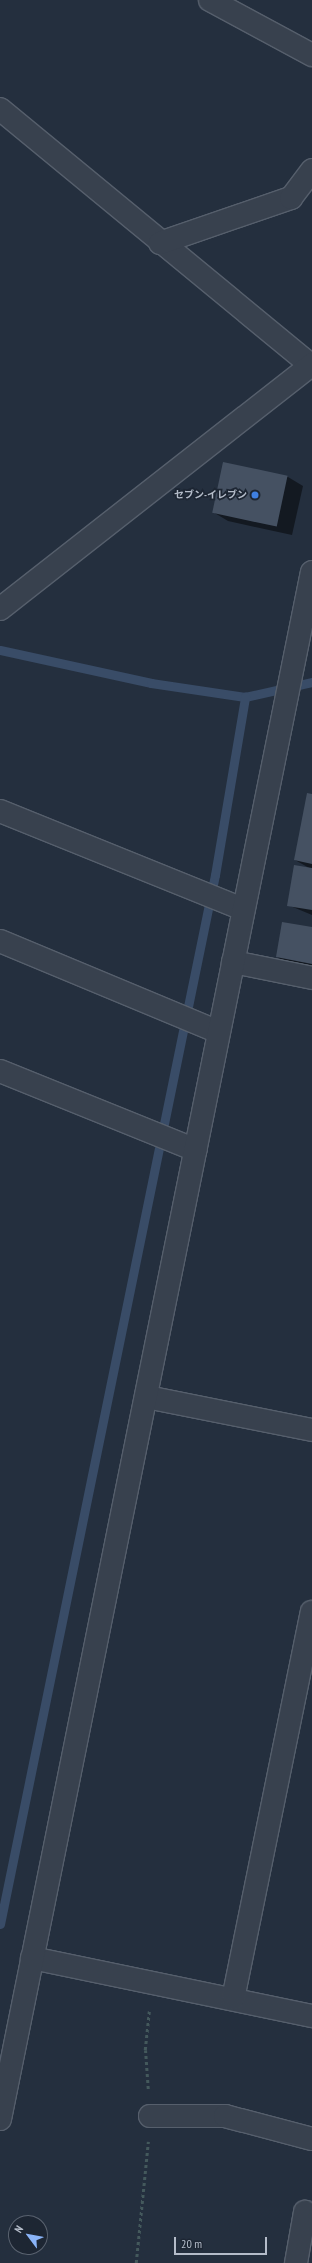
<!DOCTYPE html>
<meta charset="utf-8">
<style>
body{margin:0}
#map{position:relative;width:312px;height:2263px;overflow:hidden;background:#242f3e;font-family:"PT Sans Narrow","Noto Sans JP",sans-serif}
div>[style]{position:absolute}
.shadow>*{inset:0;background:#0007}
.stream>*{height:9px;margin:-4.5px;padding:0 4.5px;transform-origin:4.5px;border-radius:4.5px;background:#394c67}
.building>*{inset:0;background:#455162;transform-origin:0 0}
.path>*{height:2.5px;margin-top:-1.25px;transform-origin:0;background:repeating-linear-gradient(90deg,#44595c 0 3px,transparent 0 6px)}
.roads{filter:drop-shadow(1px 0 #565f6c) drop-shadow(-1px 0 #565f6c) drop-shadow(0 1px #565f6c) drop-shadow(0 -1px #565f6c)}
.minor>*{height:22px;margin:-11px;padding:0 11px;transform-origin:11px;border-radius:11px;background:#38414e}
.tertiary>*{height:22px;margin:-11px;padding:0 11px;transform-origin:11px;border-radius:11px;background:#38414e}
.dots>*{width:11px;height:11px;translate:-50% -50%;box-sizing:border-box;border:2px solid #1d2633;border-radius:50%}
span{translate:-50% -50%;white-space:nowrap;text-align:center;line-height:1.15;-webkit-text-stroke:3.5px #1d2633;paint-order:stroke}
.poi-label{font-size:10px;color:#b4bcc9;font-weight:700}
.right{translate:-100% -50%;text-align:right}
.north{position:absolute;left:8px;top:2215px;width:40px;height:40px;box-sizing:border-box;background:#1d2633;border:1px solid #59626f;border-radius:50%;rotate:302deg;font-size:11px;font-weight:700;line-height:16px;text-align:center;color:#b4bcc9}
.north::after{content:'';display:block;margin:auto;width:14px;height:18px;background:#8ab4f8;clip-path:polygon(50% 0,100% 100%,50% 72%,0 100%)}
.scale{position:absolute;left:174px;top:2237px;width:93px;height:18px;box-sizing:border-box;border:2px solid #b4bcc9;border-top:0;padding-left:5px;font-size:12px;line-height:14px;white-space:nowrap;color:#b4bcc9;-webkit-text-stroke:3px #1d2633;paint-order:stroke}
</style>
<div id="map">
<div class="shadow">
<i style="clip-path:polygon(224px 463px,288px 477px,303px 486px,292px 535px,228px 521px,213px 512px)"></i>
<i style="clip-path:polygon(312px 795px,312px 915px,288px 905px,311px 869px,295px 860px)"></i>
<i style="clip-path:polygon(312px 928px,312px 969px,292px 965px,277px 957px)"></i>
</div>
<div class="stream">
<i style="left:0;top:650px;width:155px;rotate:12.3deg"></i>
<i style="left:151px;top:683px;width:95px;rotate:8.5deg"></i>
<i style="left:245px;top:697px;width:69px;rotate:-12.6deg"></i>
<i style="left:0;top:1924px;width:1071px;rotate:-78.42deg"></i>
<i style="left:215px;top:875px;width:181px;rotate:-80.4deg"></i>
</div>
<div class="building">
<i style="left:223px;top:462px;width:66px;height:52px;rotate:12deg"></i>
<i style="clip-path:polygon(307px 793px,312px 794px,312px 864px,294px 860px)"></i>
<i style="clip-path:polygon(294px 865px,312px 868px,312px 910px,287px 906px)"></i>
<i style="clip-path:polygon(282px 922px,312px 927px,312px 964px,276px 957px)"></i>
</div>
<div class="path">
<i style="left:148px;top:2089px;width:39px;rotate:-94deg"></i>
<i style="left:145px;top:2050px;width:39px;rotate:-84deg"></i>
<i style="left:136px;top:2263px;width:122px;rotate:-84.3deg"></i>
</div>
<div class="roads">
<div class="minor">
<i style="left:210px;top:0;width:116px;rotate:28.3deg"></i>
<i style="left:0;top:109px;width:403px;rotate:39.5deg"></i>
<i style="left:160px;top:243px;width:139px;rotate:-19deg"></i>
<i style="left:291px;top:198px;width:35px;rotate:-53deg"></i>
<i style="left:0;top:811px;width:262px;rotate:22deg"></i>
<i style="left:0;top:941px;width:237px;rotate:22.6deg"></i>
<i style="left:233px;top:962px;width:81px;rotate:11.4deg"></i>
<i style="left:0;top:1071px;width:211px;rotate:22deg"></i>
<i style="left:147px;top:1397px;width:168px;rotate:11.3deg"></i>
<i style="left:32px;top:1958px;width:286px;rotate:11.7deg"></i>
<i style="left:233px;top:1999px;width:395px;rotate:-78.5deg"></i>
<i style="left:150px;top:2116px;width:75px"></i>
<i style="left:225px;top:2116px;width:90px;rotate:14.8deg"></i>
<i style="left:296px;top:2263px;width:52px;rotate:-80deg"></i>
</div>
<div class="tertiary">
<i style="left:0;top:609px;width:397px;rotate:-38.1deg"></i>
<i style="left:0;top:2119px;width:1578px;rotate:-78.6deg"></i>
</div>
</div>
<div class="dots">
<i style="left:255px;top:495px;background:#3f7fe0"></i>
</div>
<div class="poi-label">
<span class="right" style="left:247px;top:495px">セブン-イレブン</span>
</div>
<div class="north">N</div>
<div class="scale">20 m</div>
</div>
